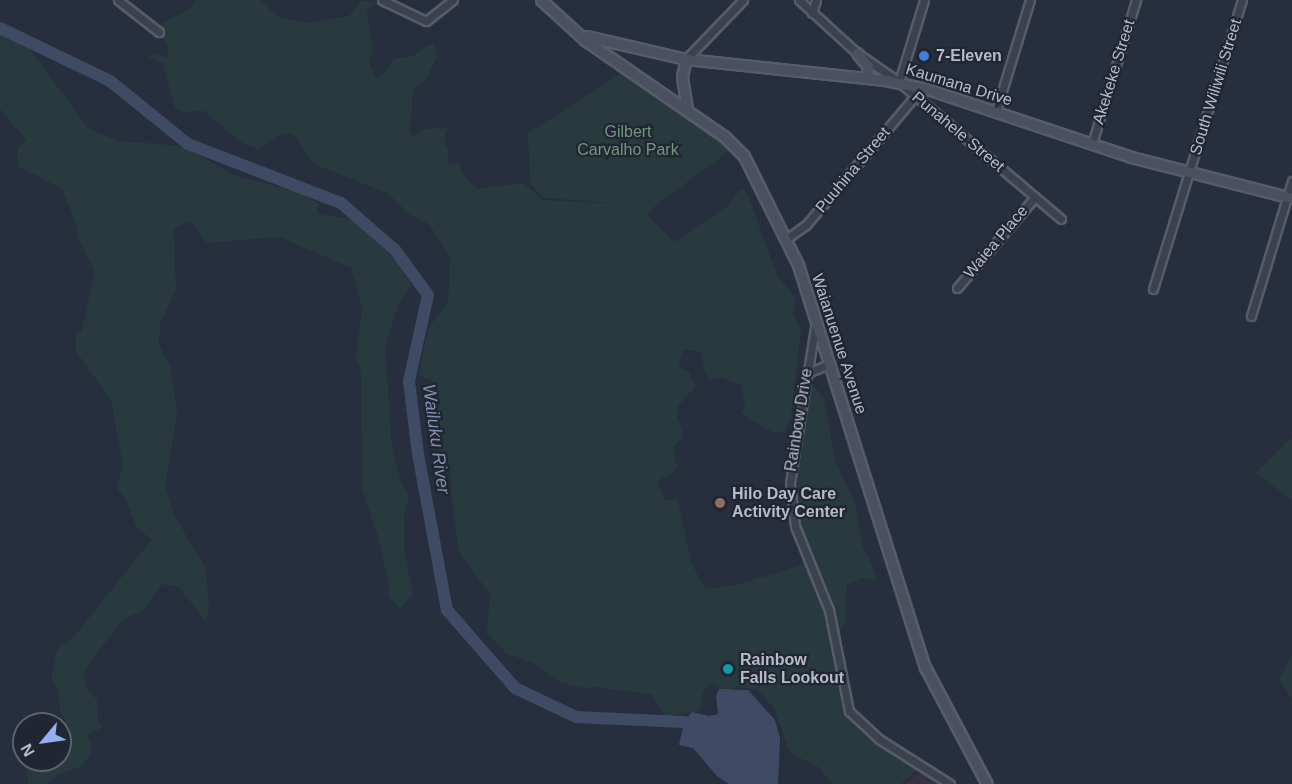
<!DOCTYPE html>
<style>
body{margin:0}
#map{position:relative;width:1292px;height:784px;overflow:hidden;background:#272e3d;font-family:Helvetica,sans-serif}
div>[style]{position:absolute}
.medical>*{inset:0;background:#35333f}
.green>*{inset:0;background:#293a3e}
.water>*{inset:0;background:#3f4b64}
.river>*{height:12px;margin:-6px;padding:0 6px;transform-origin:6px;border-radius:6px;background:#3f4b64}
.roads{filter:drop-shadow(2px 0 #565c68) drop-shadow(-2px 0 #565c68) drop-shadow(0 2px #565c68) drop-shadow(0 -2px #565c68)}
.street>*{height:7px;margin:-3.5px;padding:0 3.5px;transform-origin:3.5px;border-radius:3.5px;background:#3b414d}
.secondary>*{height:9px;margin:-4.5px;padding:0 4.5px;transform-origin:4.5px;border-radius:4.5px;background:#4a5060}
.dots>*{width:16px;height:16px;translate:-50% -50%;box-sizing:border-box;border:3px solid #202632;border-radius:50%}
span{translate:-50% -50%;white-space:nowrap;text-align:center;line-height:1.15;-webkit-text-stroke:4.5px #202632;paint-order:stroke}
.poi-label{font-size:16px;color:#b7bcc8;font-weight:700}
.left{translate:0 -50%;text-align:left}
.street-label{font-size:16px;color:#b7bcc8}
.park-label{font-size:16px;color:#71977e}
.water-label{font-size:18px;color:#828fad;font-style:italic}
.north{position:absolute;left:12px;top:712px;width:60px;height:60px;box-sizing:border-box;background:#202632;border:2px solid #5c626e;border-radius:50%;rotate:241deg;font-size:16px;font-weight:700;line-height:24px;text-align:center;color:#b7bcc8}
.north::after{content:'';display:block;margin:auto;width:21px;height:27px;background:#96afee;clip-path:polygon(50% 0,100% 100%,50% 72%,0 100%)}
</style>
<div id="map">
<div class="medical">
<i style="clip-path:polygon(925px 769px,943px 784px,904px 784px)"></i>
</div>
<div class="green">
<i style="clip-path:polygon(196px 0,260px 0,278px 17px,310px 23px,349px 16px,361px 0,376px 3px,366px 10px,373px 47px,369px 61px,375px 78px,382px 75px,394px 59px,413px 56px,429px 44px,434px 45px,437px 56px,430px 71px,424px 82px,413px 90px,410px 134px,413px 136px,423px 129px,447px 128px,444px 140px,449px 153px,446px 161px,453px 165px,460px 162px,461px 171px,477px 189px,523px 183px,543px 200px,628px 204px,544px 198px,530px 184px,528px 133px,628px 69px,736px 146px,646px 213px,674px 242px,729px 205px,741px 188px,747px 193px,777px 275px,796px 299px,793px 313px,801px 330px,791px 417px,784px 432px,773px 432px,752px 421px,742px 413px,745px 405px,741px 385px,722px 378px,711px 379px,705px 373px,701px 353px,684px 349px,678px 367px,688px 371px,696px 386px,678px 406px,677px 416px,684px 437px,673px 447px,677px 467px,673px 474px,657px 481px,665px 501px,677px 498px,692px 565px,706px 589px,740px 584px,808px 563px,826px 612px,842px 704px,853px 725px,870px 740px,920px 767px,901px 784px,832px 784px,820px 768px,790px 753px,774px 708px,758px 690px,738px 687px,720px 691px,719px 686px,711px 683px,703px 692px,699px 711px,665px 716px,651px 694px,596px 687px,588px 689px,562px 683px,532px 662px,507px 654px,487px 632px,490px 594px,458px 551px,449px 468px,439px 450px,438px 390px,432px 380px,421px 377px,419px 372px,429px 327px,448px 302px,450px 256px,429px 224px,410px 215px,389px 194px,312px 163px,297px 138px,290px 133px,277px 136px,259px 149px,240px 142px,204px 111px,182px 112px,175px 108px,163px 64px,148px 57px,154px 53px,167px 58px,169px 48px,156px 27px,192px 7px)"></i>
<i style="clip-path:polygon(0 32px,29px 48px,88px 128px,118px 141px,183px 146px,237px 176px,298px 192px,318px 203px,317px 214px,355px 220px,395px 260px,412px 285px,399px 302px,385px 347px,392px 446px,399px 478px,409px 496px,404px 517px,404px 552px,413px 594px,400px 609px,388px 596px,389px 584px,377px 533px,362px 489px,361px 371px,356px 358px,362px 308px,351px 268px,280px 237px,207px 243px,190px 221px,174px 228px,176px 289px,160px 324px,159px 345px,171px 368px,177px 414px,165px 486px,174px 515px,206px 569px,209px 607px,206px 622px,179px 587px,162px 584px,146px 608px,123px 620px,91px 660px,84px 674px,87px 689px,97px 700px,98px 721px,102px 728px,87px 734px,92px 747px,90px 756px,80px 767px,59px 774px,47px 784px,28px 784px,26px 765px,60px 760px,60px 725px,66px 720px,61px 714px,58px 690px,51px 678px,57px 650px,74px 637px,152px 539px,137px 529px,126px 500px,116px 487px,123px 465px,111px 401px,76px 351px,76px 336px,82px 330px,95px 272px,78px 238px,76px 223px,62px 189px,18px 166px,17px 149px,26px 140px,0 109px)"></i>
<i style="clip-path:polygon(810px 386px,815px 387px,824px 399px,835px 460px,855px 503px,862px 544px,877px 577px,876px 581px,862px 578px,847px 585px,845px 623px,839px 632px,832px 599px,796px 516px,800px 442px)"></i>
<i style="clip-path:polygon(1292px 437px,1292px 500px,1256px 473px)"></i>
<i style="clip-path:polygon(1292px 655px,1292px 699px,1279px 679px)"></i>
</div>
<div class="water">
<i style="clip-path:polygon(719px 689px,748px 690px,775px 720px,780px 738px,778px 784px,729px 784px,717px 776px,693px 748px,679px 745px,684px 722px,692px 712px,709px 716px,718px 714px,716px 696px)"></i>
</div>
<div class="river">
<i style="left:0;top:28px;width:122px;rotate:25.7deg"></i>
<i style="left:110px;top:81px;width:100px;rotate:38.9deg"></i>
<i style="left:188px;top:144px;width:164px;rotate:21.1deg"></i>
<i style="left:341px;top:203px;width:72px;rotate:41deg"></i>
<i style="left:395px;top:250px;width:56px;rotate:53.7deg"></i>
<i style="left:428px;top:295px;width:88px;rotate:102.5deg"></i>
<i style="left:409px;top:381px;width:74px;rotate:83deg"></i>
<i style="left:418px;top:454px;width:159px;rotate:79.5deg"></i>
<i style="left:447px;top:610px;width:103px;rotate:48.9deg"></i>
<i style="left:515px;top:688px;width:68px;rotate:25.4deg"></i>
<i style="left:576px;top:717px;width:108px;rotate:2.7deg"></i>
<i style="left:684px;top:722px;width:16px;rotate:30deg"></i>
</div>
<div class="roads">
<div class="street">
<i style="left:118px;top:0;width:52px;rotate:38deg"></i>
<i style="left:382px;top:0;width:49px;rotate:25.5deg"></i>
<i style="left:426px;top:21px;width:34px;rotate:-38deg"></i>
<i style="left:799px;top:0;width:79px;rotate:42.4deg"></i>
<i style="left:857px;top:53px;width:51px;rotate:34.6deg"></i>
<i style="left:899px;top:82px;width:212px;rotate:40.2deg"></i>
<i style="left:812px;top:13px;width:14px;rotate:-73deg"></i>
<i style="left:686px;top:59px;width:82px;rotate:-46deg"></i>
<i style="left:899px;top:82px;width:86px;rotate:-73deg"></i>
<i style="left:996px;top:111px;width:116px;rotate:-73deg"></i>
<i style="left:1092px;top:144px;width:151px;rotate:-73deg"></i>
<i style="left:786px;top:239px;width:24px;rotate:-35deg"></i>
<i style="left:806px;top:225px;width:169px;rotate:-49.8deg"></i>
<i style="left:957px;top:288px;width:120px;rotate:-49.4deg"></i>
<i style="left:1153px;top:289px;width:302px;rotate:-72.9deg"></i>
<i style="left:1251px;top:316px;width:141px;rotate:-73.1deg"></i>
<i style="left:816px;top:321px;width:165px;rotate:99.1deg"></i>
<i style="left:790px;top:484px;width:42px;rotate:83.2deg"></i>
<i style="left:795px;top:526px;width:91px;rotate:68deg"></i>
<i style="left:829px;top:610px;width:103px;rotate:78.8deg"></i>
<i style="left:849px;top:711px;width:41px;rotate:43deg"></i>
<i style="left:879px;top:739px;width:84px;rotate:32.4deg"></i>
<i style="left:807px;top:373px;width:24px;rotate:-22deg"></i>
</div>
<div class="secondary">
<i style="left:541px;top:0;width:59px;rotate:42.3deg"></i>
<i style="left:585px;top:40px;width:170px;rotate:34.7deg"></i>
<i style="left:725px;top:137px;width:27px;rotate:45deg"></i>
<i style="left:744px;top:156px;width:122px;rotate:63.6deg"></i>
<i style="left:798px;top:265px;width:422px;rotate:72.5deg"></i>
<i style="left:925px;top:667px;width:132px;rotate:62.1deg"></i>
<i style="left:586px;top:36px;width:103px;rotate:13deg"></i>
<i style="left:686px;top:59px;width:200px;rotate:6deg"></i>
<i style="left:885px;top:80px;width:40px;rotate:12deg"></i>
<i style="left:924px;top:88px;width:218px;rotate:18.4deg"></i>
<i style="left:1131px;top:157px;width:166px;rotate:14.3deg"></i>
<i style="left:857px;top:53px;width:17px;rotate:50deg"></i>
<i style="left:868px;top:66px;width:12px;rotate:99deg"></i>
<i style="left:686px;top:59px;width:18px;rotate:103deg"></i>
<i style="left:682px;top:77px;width:32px;rotate:81deg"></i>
</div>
</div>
<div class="dots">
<i style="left:924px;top:56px;background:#3f7fe0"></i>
<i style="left:720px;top:503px;background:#8d6e63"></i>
<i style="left:728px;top:669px;background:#0f9aa8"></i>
</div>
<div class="poi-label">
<span class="left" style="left:936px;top:56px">7-Eleven</span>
<span class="left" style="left:732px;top:503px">Hilo Day Care<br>Activity Center</span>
<span class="left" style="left:740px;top:669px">Rainbow<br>Falls Lookout</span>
</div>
<div class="street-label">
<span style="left:1114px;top:72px;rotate:-73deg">Akekeke Street</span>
<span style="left:959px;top:85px;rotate:17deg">Kaumana Drive</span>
<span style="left:1216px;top:87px;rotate:-73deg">South Wiliwili Street</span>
<span style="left:958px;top:132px;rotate:40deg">Punahele Street</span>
<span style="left:853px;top:170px;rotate:-50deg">Puuhina Street</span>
<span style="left:996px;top:242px;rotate:-50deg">Waiea Place</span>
<span style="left:839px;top:344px;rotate:72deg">Waianuenue Avenue</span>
<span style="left:799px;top:420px;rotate:-81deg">Rainbow Drive</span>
</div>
<div class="park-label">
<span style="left:628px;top:141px">Gilbert<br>Carvalho Park</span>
</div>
<div class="water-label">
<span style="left:436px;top:439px;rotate:82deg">Wailuku River</span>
</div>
<div class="north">N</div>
</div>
